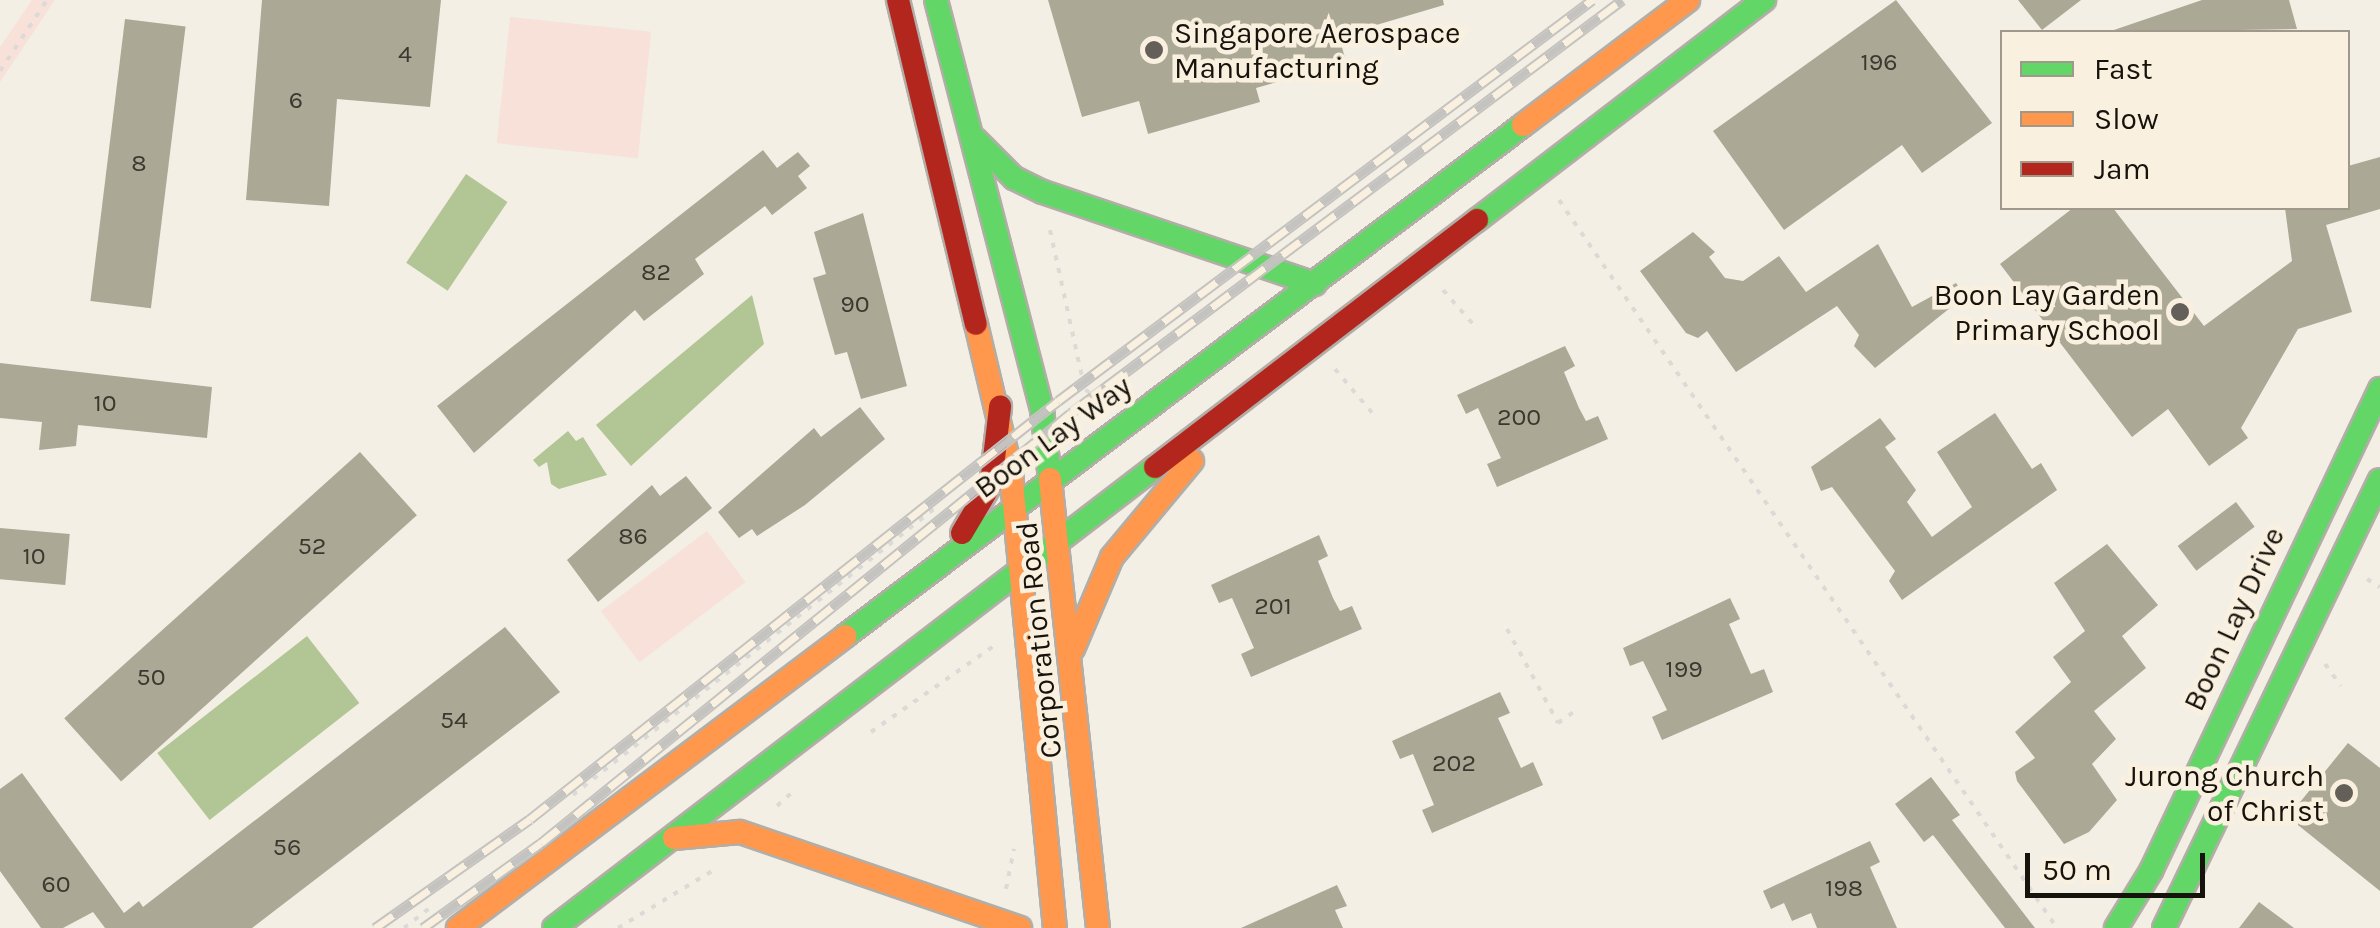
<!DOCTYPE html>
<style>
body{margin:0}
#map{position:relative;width:2380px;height:928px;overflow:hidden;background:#f4efe5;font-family:Karla,sans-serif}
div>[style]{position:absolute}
.green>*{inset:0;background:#f7e1d8;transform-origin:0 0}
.water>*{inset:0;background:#b2c594;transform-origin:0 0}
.building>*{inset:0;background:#aba895;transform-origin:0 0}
.path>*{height:4px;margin-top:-2px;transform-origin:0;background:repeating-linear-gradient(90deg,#dbdad7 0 5px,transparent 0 13px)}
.roads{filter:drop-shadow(2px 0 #b2aea7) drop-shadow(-2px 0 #b2aea7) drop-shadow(0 2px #b2aea7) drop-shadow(0 -2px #b2aea7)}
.fast>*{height:22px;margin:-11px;padding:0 11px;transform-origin:11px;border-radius:11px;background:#63d668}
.slow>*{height:22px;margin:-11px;padding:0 11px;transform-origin:11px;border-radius:11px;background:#ff974d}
.jam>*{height:22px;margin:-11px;padding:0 11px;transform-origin:11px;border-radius:11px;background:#b3261e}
.rail>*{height:11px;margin-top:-5.5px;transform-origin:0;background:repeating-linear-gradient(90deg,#faf0df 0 22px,#c4c3c0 0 44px);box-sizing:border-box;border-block:2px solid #c4c3c0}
.dots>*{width:28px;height:28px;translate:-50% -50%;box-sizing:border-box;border:5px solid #faf0df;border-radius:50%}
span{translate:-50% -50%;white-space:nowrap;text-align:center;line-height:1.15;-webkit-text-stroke:9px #faf0df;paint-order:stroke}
.number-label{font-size:25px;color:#3b382f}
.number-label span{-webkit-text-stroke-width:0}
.poi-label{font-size:30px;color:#16130d}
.left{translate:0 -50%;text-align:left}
.right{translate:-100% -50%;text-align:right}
.street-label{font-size:30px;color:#16130d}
.legend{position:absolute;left:2000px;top:30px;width:350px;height:180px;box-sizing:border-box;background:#faf0df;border:2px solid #9f988b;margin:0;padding:12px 18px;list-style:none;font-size:30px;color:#16130d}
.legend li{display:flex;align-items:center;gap:20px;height:50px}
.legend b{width:50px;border:2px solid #9f988b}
.scale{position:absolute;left:2025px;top:853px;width:180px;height:45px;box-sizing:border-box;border:5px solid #16130d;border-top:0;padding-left:12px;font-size:30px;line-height:35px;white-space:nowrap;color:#16130d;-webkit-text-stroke:8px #faf0df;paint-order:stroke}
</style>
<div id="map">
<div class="green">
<i style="clip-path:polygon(32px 0,55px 0,0 82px,0 47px)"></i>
<i style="left:510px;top:17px;width:142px;height:127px;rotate:6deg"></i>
<i style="left:707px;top:531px;width:64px;height:133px;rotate:53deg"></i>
</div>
<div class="water">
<i style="left:466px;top:174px;width:50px;height:107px;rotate:34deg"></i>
<i style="clip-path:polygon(752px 295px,764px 344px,631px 466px,596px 425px)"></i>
<i style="clip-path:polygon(568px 431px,576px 441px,583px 437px,607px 475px,559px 489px,551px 484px,547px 462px,539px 467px,533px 460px)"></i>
<i style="left:307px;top:636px;width:85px;height:190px;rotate:52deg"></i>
</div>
<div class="building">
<i style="clip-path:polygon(262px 0,441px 0,430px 107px,337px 99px,329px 206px,246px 200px)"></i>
<i style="clip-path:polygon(1048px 0,1443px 0,1444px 5px,1339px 36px,1346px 62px,1256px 88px,1260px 102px,1148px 134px,1139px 101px,1082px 117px)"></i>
<i style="clip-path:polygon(1896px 0,1992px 123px,1922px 173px,1902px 145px,1784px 230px,1713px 131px)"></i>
<i style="clip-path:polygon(2018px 0,2081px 0,2042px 30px)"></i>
<i style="clip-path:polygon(2202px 0,2289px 0,2297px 29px,2108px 32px)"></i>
<i style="left:125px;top:19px;width:61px;height:284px;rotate:7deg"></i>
<i style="clip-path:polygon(763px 150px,777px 168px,798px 152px,810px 166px,798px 176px,807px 188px,772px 215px,765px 206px,695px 259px,704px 274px,644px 321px,635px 310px,474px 453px,437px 406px)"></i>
<i style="clip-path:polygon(2380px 157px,2380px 209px,2326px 225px,2352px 312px,2298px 329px,2241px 428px,2248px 438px,2209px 466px,2168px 409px,2132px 437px,2000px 264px,2073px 208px,2113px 208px,2204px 326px,2292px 261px,2285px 208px,2348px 208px,2348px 166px)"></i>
<i style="clip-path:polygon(863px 213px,907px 386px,861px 399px,847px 352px,835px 355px,813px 278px,826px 274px,814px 232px)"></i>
<i style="clip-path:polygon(1693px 232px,1715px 252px,1709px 257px,1725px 278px,1743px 281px,1779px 256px,1806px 292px,1878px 244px,1912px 307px,1956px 283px,1965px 296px,1875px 368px,1854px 346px,1859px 335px,1837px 306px,1736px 372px,1707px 331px,1698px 338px,1686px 333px,1640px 271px)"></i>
<i style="clip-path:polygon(1565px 346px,1575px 366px,1564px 372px,1579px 408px,1586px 421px,1598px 416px,1608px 439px,1497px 487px,1487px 464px,1501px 458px,1478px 408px,1466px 414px,1457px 395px)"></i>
<i style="clip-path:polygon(0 363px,212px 387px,207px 438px,78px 425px,76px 446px,39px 450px,42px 422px,0 418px)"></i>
<i style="clip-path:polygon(860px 407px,885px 439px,805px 505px,757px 536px,752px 529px,739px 538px,718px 512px,814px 428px,821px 437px)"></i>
<i style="clip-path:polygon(1995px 413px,2032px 469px,2041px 463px,2057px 490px,1902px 600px,1889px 581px,1895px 571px,1832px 487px,1821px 491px,1811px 467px,1880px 418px,1896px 439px,1885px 447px,1916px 490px,1907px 502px,1932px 537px,1972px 507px,1937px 452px)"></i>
<i style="left:360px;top:452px;width:85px;height:398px;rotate:48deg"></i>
<i style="clip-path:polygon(686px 476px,712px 508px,598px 602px,567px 560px,652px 485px,660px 496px)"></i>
<i style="left:2236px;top:502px;width:31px;height:73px;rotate:53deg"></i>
<i style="left:0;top:528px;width:70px;height:51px;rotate:5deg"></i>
<i style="clip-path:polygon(1319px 535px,1328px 556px,1318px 561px,1333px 598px,1340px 611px,1352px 606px,1362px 629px,1251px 677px,1241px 654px,1254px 648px,1232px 598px,1219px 603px,1211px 585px)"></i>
<i style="clip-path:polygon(2107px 544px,2158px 605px,2122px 636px,2146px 668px,2094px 711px,2116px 739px,2092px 764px,2117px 800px,2089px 832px,2064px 844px,2017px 781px,2015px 772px,2035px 758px,2015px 732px,2071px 682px,2053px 657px,2085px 631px,2054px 583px)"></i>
<i style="clip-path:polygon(1730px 598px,1740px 619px,1729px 624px,1751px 674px,1764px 669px,1773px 692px,1662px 740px,1652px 717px,1667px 710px,1643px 661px,1630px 666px,1623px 648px)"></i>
<i style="clip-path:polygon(505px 627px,560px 692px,252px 928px,105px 928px,93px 912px,63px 928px,41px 928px,0 871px,0 789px,22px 773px,124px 913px,139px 901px,143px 907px)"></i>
<i style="clip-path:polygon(1500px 692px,1510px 713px,1498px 718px,1521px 768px,1533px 762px,1543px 785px,1432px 833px,1422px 810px,1434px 805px,1413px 754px,1400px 759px,1392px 741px)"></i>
<i style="clip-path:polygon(2348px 743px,2380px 768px,2380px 891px,2288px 817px)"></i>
<i style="clip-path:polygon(1931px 777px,1960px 815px,1952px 820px,2035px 928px,2005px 928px,1933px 835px,1924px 842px,1895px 804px)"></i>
<i style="clip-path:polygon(1870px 841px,1880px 862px,1870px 867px,1897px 928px,1817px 928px,1811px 913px,1792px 921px,1784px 903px,1771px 909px,1763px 891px)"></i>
<i style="clip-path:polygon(1337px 885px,1347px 906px,1335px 910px,1343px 928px,1241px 928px)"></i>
<i style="clip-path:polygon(2259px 902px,2294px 928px,2239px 928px)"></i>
</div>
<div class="path">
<i style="left:0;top:71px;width:85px;rotate:-56.5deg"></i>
<i style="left:1559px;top:200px;width:882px;rotate:55.63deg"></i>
<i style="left:1050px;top:230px;width:164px;rotate:77.7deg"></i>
<i style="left:1085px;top:390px;width:17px;rotate:25deg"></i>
<i style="left:1443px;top:290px;width:45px;rotate:48.6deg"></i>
<i style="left:1335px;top:369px;width:60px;rotate:49.7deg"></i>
<i style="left:2367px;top:579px;width:15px;rotate:32deg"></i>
<i style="left:1507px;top:629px;width:107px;rotate:61.5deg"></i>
<i style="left:1558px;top:723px;width:21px;rotate:-35deg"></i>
<i style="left:2325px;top:664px;width:27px;rotate:54deg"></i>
<i style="left:871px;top:732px;width:150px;rotate:-35deg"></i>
<i style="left:573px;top:795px;width:461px;rotate:-38.4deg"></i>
<i style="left:777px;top:806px;width:25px;rotate:-42deg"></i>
<i style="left:1006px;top:889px;width:41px;rotate:-78.7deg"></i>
<i style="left:404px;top:928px;width:31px;rotate:-38deg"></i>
<i style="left:618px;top:928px;width:110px;rotate:-31.2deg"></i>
</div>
<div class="roads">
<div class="fast">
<i style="left:936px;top:0;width:423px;rotate:75.5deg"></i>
<i style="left:1042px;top:409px;width:70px;rotate:83.5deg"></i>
<i style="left:976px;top:140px;width:54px;rotate:45deg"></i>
<i style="left:1014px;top:178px;width:32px;rotate:26deg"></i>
<i style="left:1043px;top:192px;width:287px;rotate:18.7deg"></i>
<i style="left:1477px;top:220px;width:362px;rotate:-37.5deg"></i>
<i style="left:845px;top:636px;width:849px;rotate:-37deg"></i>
<i style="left:554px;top:928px;width:757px;rotate:-37.49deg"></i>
<i style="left:2116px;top:928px;width:67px;rotate:-58.4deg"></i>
<i style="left:2151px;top:871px;width:534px;rotate:-64.59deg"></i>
<i style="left:2164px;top:928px;width:497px;rotate:-64.3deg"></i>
</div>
<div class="slow">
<i style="left:1523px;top:125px;width:207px;rotate:-37.1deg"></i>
<i style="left:976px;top:324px;width:152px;rotate:76.7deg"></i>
<i style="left:1011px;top:472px;width:458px;rotate:84.5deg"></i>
<i style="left:1050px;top:479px;width:452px;rotate:83.9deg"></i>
<i style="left:1073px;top:649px;width:100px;rotate:-67deg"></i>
<i style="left:1112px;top:557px;width:125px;rotate:-50.2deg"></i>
<i style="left:674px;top:838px;width:66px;rotate:-5.2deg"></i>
<i style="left:740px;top:832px;width:296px;rotate:18.9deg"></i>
<i style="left:458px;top:928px;width:485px;rotate:-37deg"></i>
</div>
<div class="jam">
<i style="left:898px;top:0;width:333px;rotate:76.5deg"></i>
<i style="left:1155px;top:467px;width:406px;rotate:-37.5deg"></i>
<i style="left:962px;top:533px;width:57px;rotate:-59.4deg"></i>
<i style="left:991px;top:484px;width:78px;rotate:-83.3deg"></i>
</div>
</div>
<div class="rail">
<i style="left:375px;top:928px;width:189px;rotate:-35.1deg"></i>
<i style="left:530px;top:819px;width:673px;rotate:-38.37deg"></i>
<i style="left:1058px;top:401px;width:668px;rotate:-36.9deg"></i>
<i style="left:423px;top:928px;width:145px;rotate:-35.8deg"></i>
<i style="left:541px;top:843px;width:682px;rotate:-39.05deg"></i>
<i style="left:1071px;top:413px;width:689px;rotate:-36.85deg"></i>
</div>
<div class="dots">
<i style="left:1154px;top:50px;background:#646059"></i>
<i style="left:2180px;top:312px;background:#646059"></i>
<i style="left:2344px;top:793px;background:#646059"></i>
</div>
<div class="number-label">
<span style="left:405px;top:54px">4</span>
<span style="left:1879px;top:62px">196</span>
<span style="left:296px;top:100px">6</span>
<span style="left:139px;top:163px">8</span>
<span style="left:656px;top:272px">82</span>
<span style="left:855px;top:304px">90</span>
<span style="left:105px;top:403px">10</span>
<span style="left:1519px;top:417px">200</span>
<span style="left:633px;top:536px">86</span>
<span style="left:312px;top:546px">52</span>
<span style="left:34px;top:556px">10</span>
<span style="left:1273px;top:606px">201</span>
<span style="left:1684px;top:669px">199</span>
<span style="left:151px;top:677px">50</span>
<span style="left:454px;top:720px">54</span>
<span style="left:1454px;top:763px">202</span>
<span style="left:287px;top:847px">56</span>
<span style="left:56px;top:884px">60</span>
<span style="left:1844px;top:888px">198</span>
</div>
<div class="poi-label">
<span class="left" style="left:1174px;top:50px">Singapore Aerospace<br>Manufacturing</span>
<span class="right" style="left:2160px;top:312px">Boon Lay Garden<br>Primary School</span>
<span class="right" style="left:2324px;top:793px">Jurong Church<br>of Christ</span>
</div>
<div class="street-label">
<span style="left:1053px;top:437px;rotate:-36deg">Boon Lay Way</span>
<span style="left:2234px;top:619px;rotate:-65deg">Boon Lay Drive</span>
<span style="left:1039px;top:640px;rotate:-96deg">Corporation Road</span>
</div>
<ul class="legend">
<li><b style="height:12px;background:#63d668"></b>Fast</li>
<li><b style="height:12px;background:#ff974d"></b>Slow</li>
<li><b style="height:12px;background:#b3261e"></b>Jam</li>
</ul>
<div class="scale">50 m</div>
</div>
